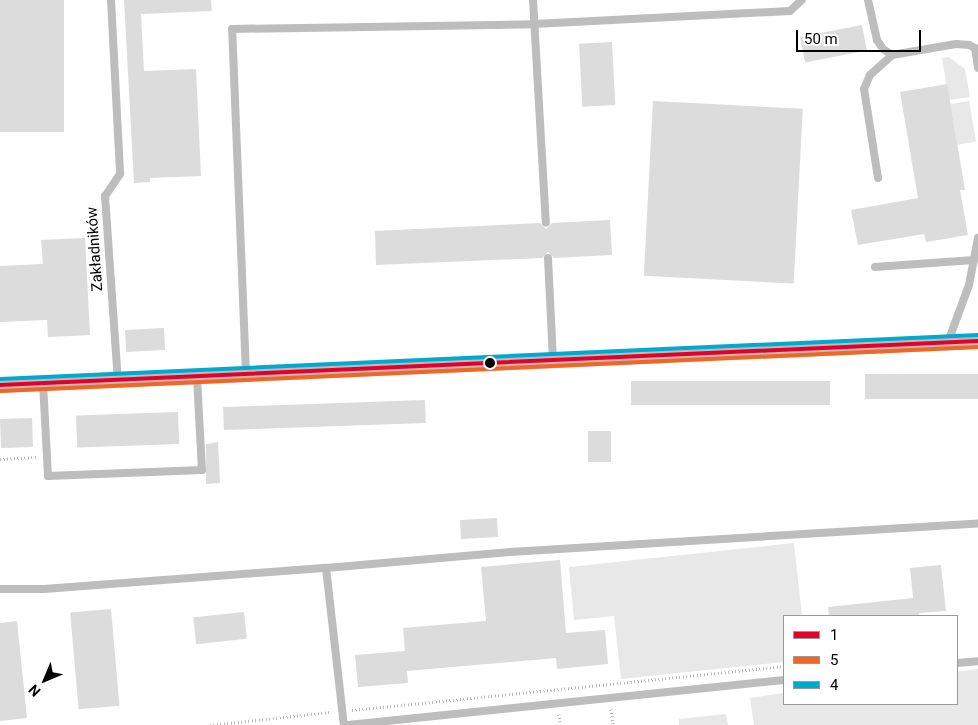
<!DOCTYPE html>
<meta charset="utf-8">
<style>
body{margin:0}
#map{position:relative;width:978px;height:725px;overflow:hidden;background:#fff;font-family:Roboto,sans-serif}
div>[style]{position:absolute}
.green>*{inset:0;background:#e8e8e8;transform-origin:0 0}
.building>*{inset:0;background:#dcdcdc;transform-origin:0 0}
.path>*{height:3px;margin-top:-1.5px;transform-origin:0;background:repeating-linear-gradient(90deg,#b8b8b8 0 1px,transparent 0 3.5px)}
.service>*{height:8px;margin:-4px;padding:0 4px;transform-origin:4px;border-radius:4px;background:#bdbdbd}
.minor>*{height:15px;margin:-7.5px;padding:0 7.5px;transform-origin:7.5px;border-radius:7.5px;background:#bdbdbd}
.bus-1>*{height:4px;margin:-2px;padding:0 2px;transform-origin:2px;border-radius:2px;background:#e4002b}
.bus-2>*{height:4px;margin:-2px;padding:0 2px;transform-origin:2px;border-radius:2px;background:#f26522}
.bus-3>*{height:4px;margin:-2px;padding:0 2px;transform-origin:2px;border-radius:2px;background:#00a9ce}
.dots>*{width:14px;height:14px;translate:-50% -50%;box-sizing:border-box;border:2px solid #fff;border-radius:50%}
span{translate:-50% -50%;white-space:nowrap;text-align:center;line-height:1.15;-webkit-text-stroke:4px #fff;paint-order:stroke}
.street-label{font-size:15px;color:#000}
.legend{position:absolute;left:783px;top:615px;width:175px;height:90px;box-sizing:border-box;background:#fff;border:1px solid #999;margin:0;padding:6px 9px;list-style:none;font-size:15px;color:#000}
.legend li{display:flex;align-items:center;gap:10px;height:25px}
.legend b{width:25px;border:1px solid #999}
.north{position:absolute;left:20px;top:655px;width:50px;height:50px;-webkit-text-stroke:4px #fff;paint-order:stroke;rotate:225deg;font-size:14px;font-weight:700;line-height:20px;text-align:center;color:#000}
.north::after{content:'';display:block;margin:auto;width:18px;height:22px;background:#000;clip-path:polygon(50% 0,100% 100%,50% 72%,0 100%)}
.scale{position:absolute;left:796px;top:30px;width:125px;height:22px;box-sizing:border-box;border:2px solid #000;border-top:0;padding-left:6px;font-size:15px;line-height:18px;white-space:nowrap;color:#000;-webkit-text-stroke:4px #fff;paint-order:stroke}
</style>
<div id="map">
<div class="green">
<i style="clip-path:polygon(949px 57px,965px 69px,970px 97px,949px 100px,942px 58px)"></i>
<i style="left:969px;top:101px;width:41px;height:19px;rotate:80deg"></i>
<i style="clip-path:polygon(794px 543px,802px 616px,784px 616px,784px 662px,621px 679px,614px 616px,574px 620px,569px 567px)"></i>
<i style="clip-path:polygon(978px 669px,978px 725px,754px 725px,750px 698px,784px 693px,784px 704px,957px 704px,957px 672px)"></i>
<i style="clip-path:polygon(726px 714px,728px 725px,679px 725px,679px 719px)"></i>
</div>
<div class="building">
<i style="left:0;top:0;width:64px;height:132px"></i>
<i style="clip-path:polygon(124px 0,211px 0,212px 11px,141px 14px,144px 71px,196px 69px,201px 176px,150px 178px,150px 182px,134px 183px)"></i>
<i style="left:862px;top:25px;width:26px;height:63px;rotate:79deg"></i>
<i style="left:612px;top:42px;width:63px;height:33px;rotate:87deg"></i>
<i style="clip-path:polygon(947px 84px,965px 190px,960px 190px,968px 235px,926px 242px,924px 234px,858px 245px,851px 210px,918px 198px,900px 92px)"></i>
<i style="left:653px;top:101px;width:150px;height:175px;rotate:3deg"></i>
<i style="clip-path:polygon(610px 220px,612px 255px,554px 258px,548px 252px,542px 258px,376px 265px,375px 231px,540px 223px,546px 229px,552px 223px)"></i>
<i style="clip-path:polygon(85px 238px,90px 335px,48px 337px,47px 320px,0 322px,0 266px,43px 264px,41px 240px)"></i>
<i style="left:164px;top:328px;width:22px;height:39px;rotate:87deg"></i>
<i style="left:978px;top:374px;width:25px;height:113px;rotate:90deg"></i>
<i style="left:830px;top:381px;width:24px;height:199px;rotate:90deg"></i>
<i style="left:425px;top:400px;width:23px;height:202px;rotate:88deg"></i>
<i style="left:178px;top:412px;width:32px;height:102px;rotate:88deg"></i>
<i style="left:32px;top:418px;width:29px;height:32px;rotate:88deg"></i>
<i style="left:611px;top:431px;width:31px;height:23px;rotate:90deg"></i>
<i style="clip-path:polygon(218px 442px,220px 483px,206px 484px,206px 444px)"></i>
<i style="left:497px;top:518px;width:19px;height:37px;rotate:87deg"></i>
<i style="clip-path:polygon(560px 560px,566px 633px,605px 630px,608px 664px,557px 669px,556px 658px,407px 671px,408px 683px,358px 687px,355px 655px,405px 651px,403px 628px,486px 621px,481px 567px)"></i>
<i style="clip-path:polygon(941px 565px,946px 611px,919px 613px,919px 616px,829px 616px,828px 607px,913px 598px,910px 568px)"></i>
<i style="left:111px;top:609px;width:97px;height:41px;rotate:85deg"></i>
<i style="left:244px;top:612px;width:27px;height:51px;rotate:84deg"></i>
<i style="clip-path:polygon(17px 621px,27px 718px,0 721px,0 623px)"></i>
</div>
<div class="path">
<i style="left:0;top:459px;width:37px;rotate:-3deg"></i>
<i style="left:611px;top:709px;width:16px;rotate:83deg"></i>
<i style="left:352px;top:710px;width:434px;rotate:-5.8deg"></i>
<i style="left:559px;top:714px;width:11px;rotate:85deg"></i>
<i style="left:210px;top:725px;width:122px;rotate:-6.1deg"></i>
</div>
<div class="service">
<i style="left:111px;top:0;width:174px;rotate:87deg"></i>
<i style="left:120px;top:174px;width:27px;rotate:124deg"></i>
<i style="left:105px;top:196px;width:184px;rotate:86deg"></i>
<i style="left:533px;top:0;width:223px;rotate:86.7deg"></i>
<i style="left:868px;top:0;width:41px;rotate:77.3deg"></i>
<i style="left:877px;top:40px;width:11px;rotate:56deg"></i>
<i style="left:883px;top:49px;width:11px;rotate:34deg"></i>
<i style="left:892px;top:55px;width:65px;rotate:-9.8deg"></i>
<i style="left:956px;top:44px;width:13px;rotate:4deg"></i>
<i style="left:969px;top:45px;width:7px;rotate:27deg"></i>
<i style="left:975px;top:48px;width:20px;rotate:81deg"></i>
<i style="left:878px;top:178px;width:90px;rotate:-98.9deg"></i>
<i style="left:864px;top:89px;width:15px;rotate:-67deg"></i>
<i style="left:870px;top:75px;width:30px;rotate:-42deg"></i>
<i style="left:548px;top:258px;width:101px;rotate:87.2deg"></i>
<i style="left:875px;top:267px;width:99px;rotate:-4deg"></i>
<i style="left:948px;top:342px;width:61px;rotate:-69.8deg"></i>
<i style="left:969px;top:285px;width:48px;rotate:-79.2deg"></i>
<i style="left:246px;top:374px;width:345px;rotate:-92.3deg"></i>
<i style="left:232px;top:29px;width:302px;rotate:-0.9deg"></i>
<i style="left:534px;top:24px;width:256px;rotate:-2.9deg"></i>
<i style="left:790px;top:11px;width:16px;rotate:-43deg"></i>
<i style="left:43px;top:383px;width:93px;rotate:86.9deg"></i>
<i style="left:48px;top:476px;width:154px;rotate:-2.2deg"></i>
<i style="left:202px;top:470px;width:93px;rotate:-93.1deg"></i>
<i style="left:326px;top:568px;width:185px;rotate:-5deg"></i>
<i style="left:510px;top:552px;width:469px;rotate:-3.5deg"></i>
<i style="left:0;top:589px;width:44px"></i>
<i style="left:44px;top:589px;width:283px;rotate:-4.3deg"></i>
<i style="left:326px;top:568px;width:158px;rotate:83.5deg"></i>
<i style="left:957px;top:663px;width:21px;rotate:-5deg"></i>
<i style="left:348px;top:725px;width:438px;rotate:-5.9deg"></i>
</div>
<div class="minor">
<i style="left:0;top:385px;width:979px;rotate:-2.58deg"></i>
</div>
<div class="bus-1">
<i style="left:0;top:385px;width:979px;rotate:-2.58deg"></i>
</div>
<div class="bus-2">
<i style="left:0;top:391px;width:979px;rotate:-2.58deg"></i>
</div>
<div class="bus-3">
<i style="left:0;top:379px;width:979px;rotate:-2.58deg"></i>
</div>
<div class="dots">
<i style="left:490px;top:363px;background:#000"></i>
</div>
<div class="street-label">
<span style="left:95px;top:249px;rotate:-94deg">Zakładników</span>
</div>
<ul class="legend">
<li><b style="height:6px;background:#e4002b"></b>1</li>
<li><b style="height:6px;background:#f26522"></b>5</li>
<li><b style="height:6px;background:#00a9ce"></b>4</li>
</ul>
<div class="north">N</div>
<div class="scale">50 m</div>
</div>
